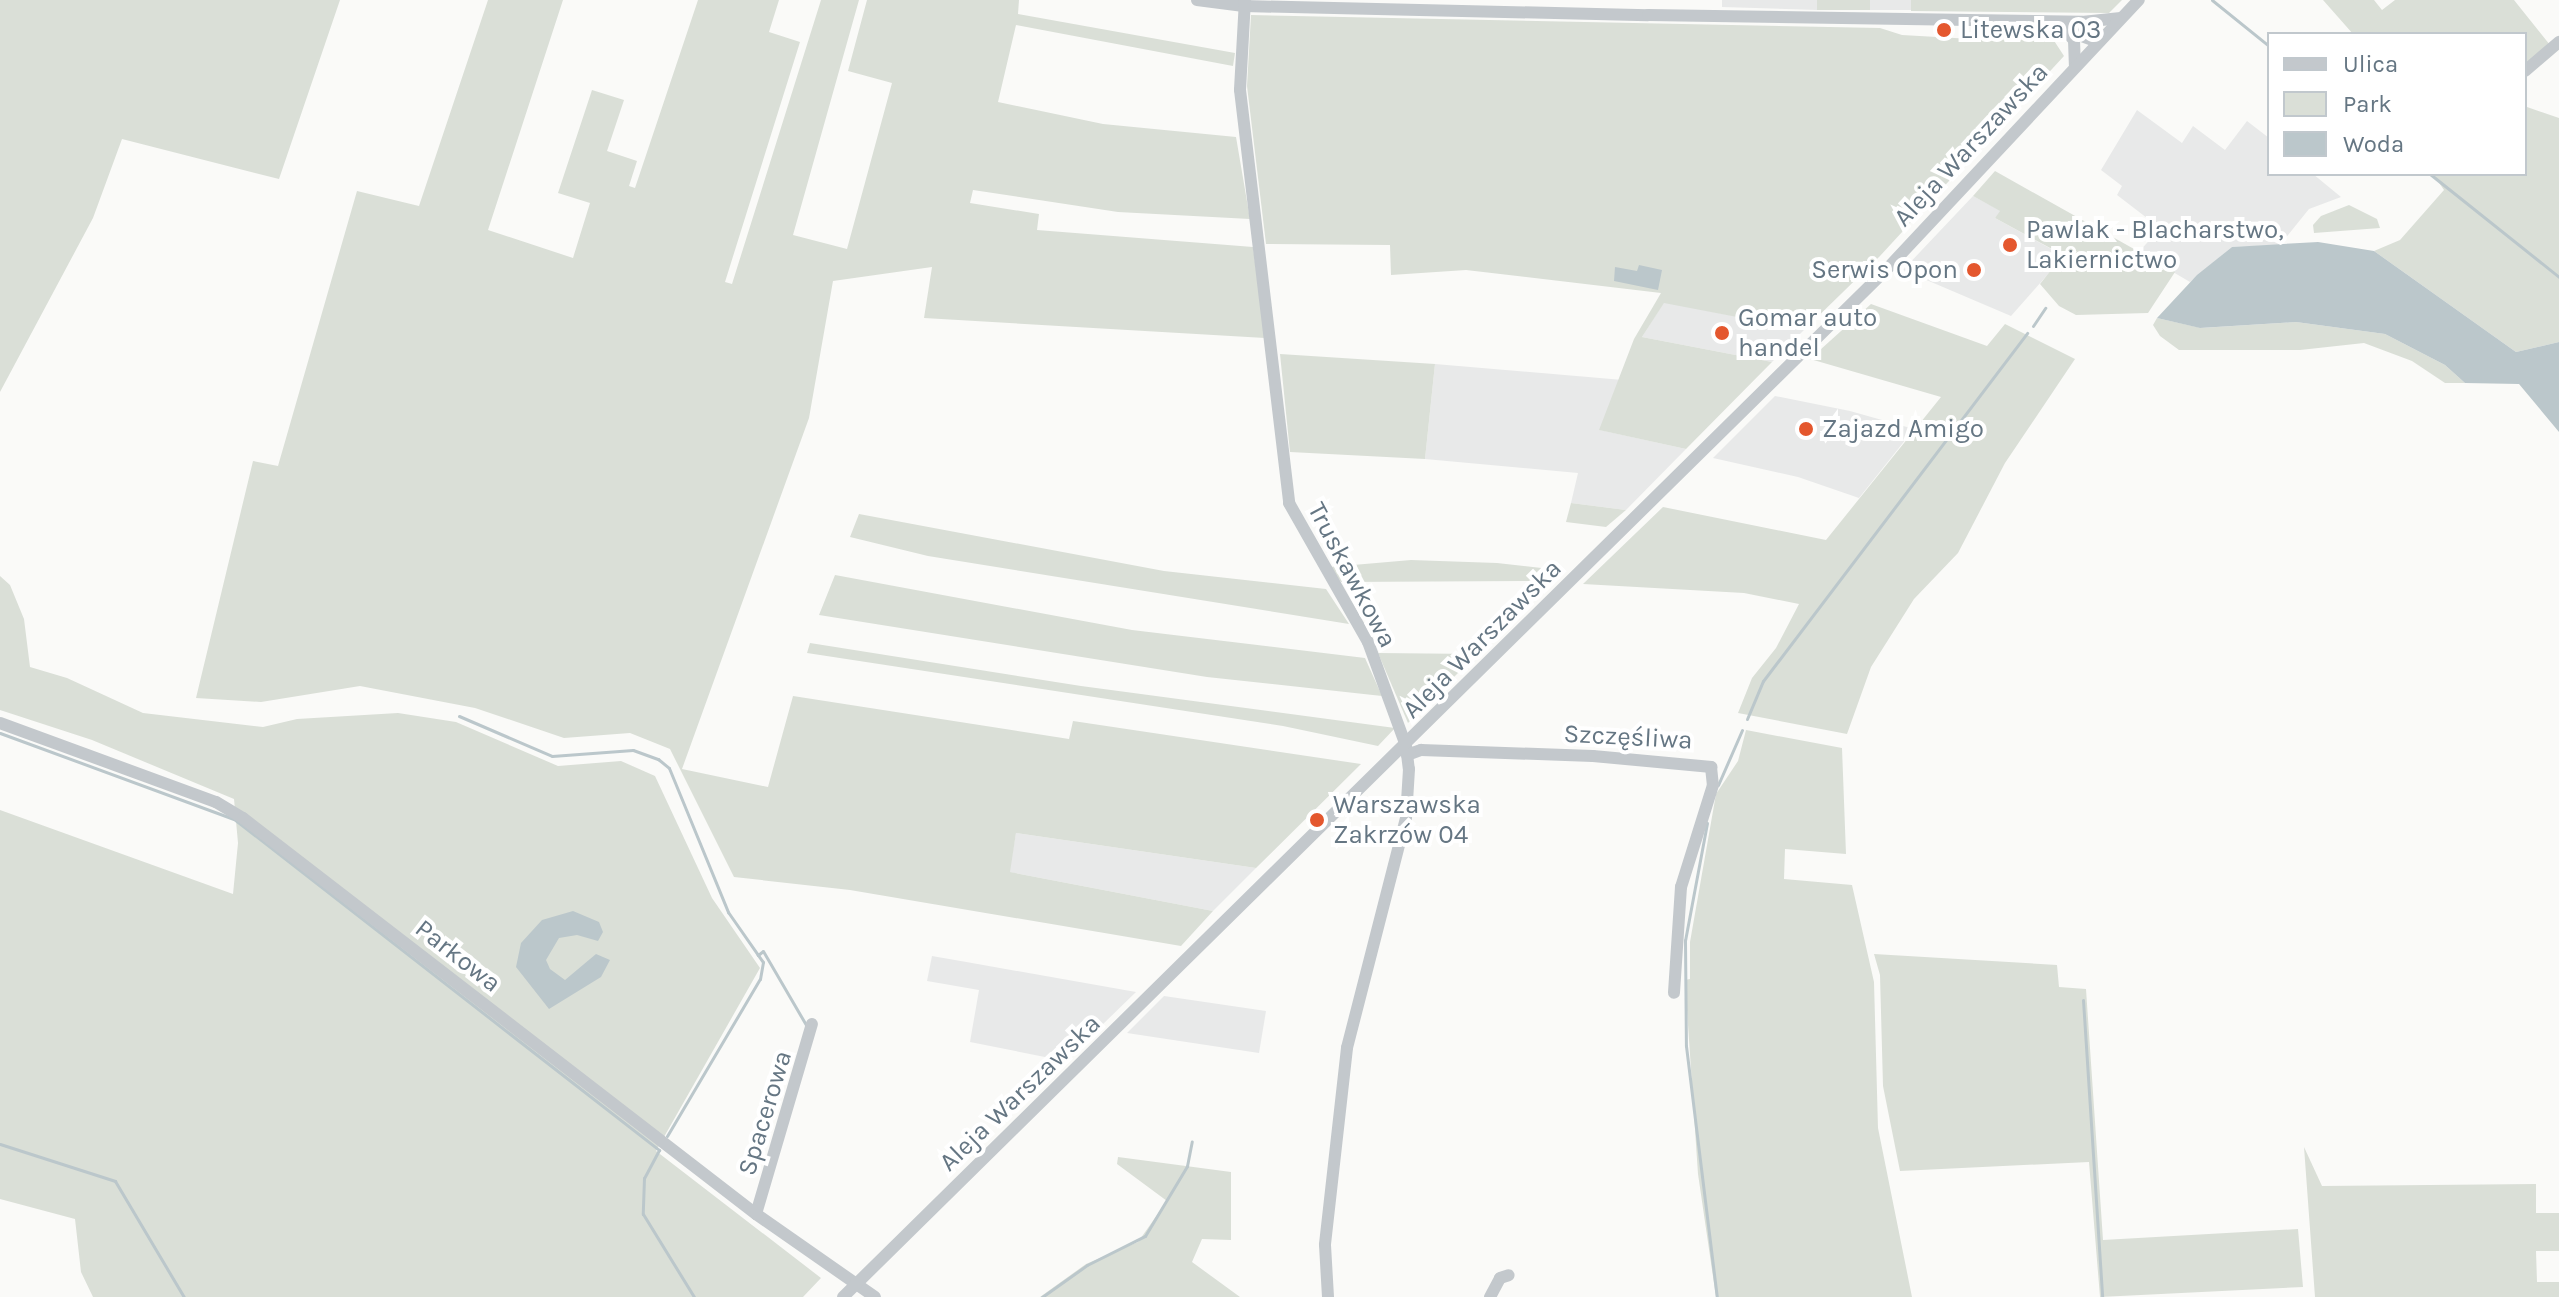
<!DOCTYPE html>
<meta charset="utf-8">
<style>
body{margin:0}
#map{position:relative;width:2559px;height:1297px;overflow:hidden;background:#fafaf8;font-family:Karla,sans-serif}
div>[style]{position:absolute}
.built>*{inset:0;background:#e8e9e9;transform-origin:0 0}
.green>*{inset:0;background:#dadfd7;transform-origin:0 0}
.water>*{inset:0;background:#bbc7cb}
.stream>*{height:3px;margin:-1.5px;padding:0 1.5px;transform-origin:1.5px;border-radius:1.5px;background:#bbc7cb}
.minor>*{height:12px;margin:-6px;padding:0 6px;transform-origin:6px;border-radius:6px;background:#c3c8cc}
.dots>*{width:22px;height:22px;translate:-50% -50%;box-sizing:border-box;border:4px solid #fff;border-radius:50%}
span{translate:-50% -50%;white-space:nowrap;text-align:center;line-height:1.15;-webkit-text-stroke:8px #fff;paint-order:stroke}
.poi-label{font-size:26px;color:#657683}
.left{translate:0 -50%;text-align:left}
.right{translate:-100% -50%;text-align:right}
.street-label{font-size:26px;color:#657683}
.legend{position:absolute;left:2267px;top:32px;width:260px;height:144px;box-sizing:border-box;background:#fff;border:2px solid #c1c8cd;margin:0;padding:10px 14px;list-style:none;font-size:24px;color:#657683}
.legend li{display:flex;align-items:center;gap:16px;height:40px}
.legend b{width:40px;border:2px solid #c1c8cd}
</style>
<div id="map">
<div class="built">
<i style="clip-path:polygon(1722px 0,1817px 0,1817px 10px,1722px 7px)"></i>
<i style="left:1870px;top:0;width:41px;height:10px"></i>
<i style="clip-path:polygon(2137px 110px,2182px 143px,2193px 126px,2225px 150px,2247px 121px,2269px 138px,2269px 174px,2313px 174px,2341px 197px,2309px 209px,2280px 245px,2232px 247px,2190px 282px,2139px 252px,2160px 228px,2117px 195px,2122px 186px,2101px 170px)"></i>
<i style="clip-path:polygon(1973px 196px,2001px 211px,1995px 218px,2064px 256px,2011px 316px,1903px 270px)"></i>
<i style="clip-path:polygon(1664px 302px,1804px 330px,1772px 362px,1642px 337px)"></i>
<i style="clip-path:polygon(1435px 364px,1623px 380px,1600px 430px,1686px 449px,1626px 510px,1571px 503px,1578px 473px,1425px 459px)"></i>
<i style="clip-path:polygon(1775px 396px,1850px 411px,1914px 429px,1859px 498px,1798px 477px,1713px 458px)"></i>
<i style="clip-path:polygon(1016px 833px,1256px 868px,1213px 911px,1009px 872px)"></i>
<i style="clip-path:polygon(932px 956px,972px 963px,1136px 992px,1065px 1061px,970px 1042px,979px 990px,927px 981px)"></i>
<i style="clip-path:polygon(1164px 996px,1266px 1011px,1259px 1053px,1127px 1033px)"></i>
</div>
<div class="green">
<i style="clip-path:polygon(0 0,340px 0,279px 179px,122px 139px,93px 218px,0 392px)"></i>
<i style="clip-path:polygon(488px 0,563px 0,488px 230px,573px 258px,590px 203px,558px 193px,592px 90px,624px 100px,607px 151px,637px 161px,629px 186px,635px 188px,698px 0,779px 0,769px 32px,800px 42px,725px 282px,732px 284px,821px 0,859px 0,793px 235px,847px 249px,892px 83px,848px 71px,867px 0,1019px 0,1018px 14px,1235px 53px,1233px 66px,1016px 25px,998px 102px,1103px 124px,1236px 137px,1250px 219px,1118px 212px,973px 190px,970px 203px,1039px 214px,1037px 230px,1253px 247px,1265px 338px,924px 318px,932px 267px,833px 281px,809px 418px,682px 769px,768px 787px,793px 696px,1069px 739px,1073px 721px,1361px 764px,1256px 868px,1016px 833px,1010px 872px,1213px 911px,1181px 946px,850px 890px,734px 877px,670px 749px,630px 733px,564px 738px,475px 708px,360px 686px,261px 702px,196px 698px,253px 461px,278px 466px,357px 191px,419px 206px)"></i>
<i style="left:1817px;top:0;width:53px;height:10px"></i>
<i style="clip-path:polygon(1911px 0,2122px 0,2109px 13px,1911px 11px)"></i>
<i style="clip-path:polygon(2323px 0,2374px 0,2382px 10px,2395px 0,2514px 0,2550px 45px,2525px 66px,2525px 34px,2353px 34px)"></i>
<i style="clip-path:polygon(1251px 15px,1880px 28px,1902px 35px,1972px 39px,1996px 32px,2051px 36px,2064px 56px,1880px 256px,1804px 330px,1664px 303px,1642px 337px,1772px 362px,1686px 449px,1599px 430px,1634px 339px,1661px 293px,1466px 270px,1391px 275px,1390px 245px,1266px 244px,1247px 86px)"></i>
<i style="clip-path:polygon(2527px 107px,2559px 118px,2559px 342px,2516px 352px,2374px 251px,2400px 240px,2444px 190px,2433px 174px,2525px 174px)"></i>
<i style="clip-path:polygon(1995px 171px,2175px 272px,2148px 313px,2076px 315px,2059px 306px,2040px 284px,2063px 255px,1995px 218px,2000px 211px,1973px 196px)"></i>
<i style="clip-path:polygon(2349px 205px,2377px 219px,2380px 228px,2314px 233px,2313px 225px,2321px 216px)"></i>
<i style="clip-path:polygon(1871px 304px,1987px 346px,2005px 324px,2075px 359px,2005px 463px,1958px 553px,1914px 599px,1871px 667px,1847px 734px,1738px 713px,1752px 678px,1776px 648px,1799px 604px,1744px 593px,1583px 584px,1663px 507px,1826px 540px,1941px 397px,1810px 359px)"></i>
<i style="clip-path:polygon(2157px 318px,2201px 328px,2296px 322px,2385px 334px,2445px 365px,2465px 383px,2445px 383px,2412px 361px,2364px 343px,2300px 350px,2179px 350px,2160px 336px,2153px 325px)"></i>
<i style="clip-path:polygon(1280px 354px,1435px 364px,1425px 459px,1290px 452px)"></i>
<i style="clip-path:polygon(1571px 503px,1626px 510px,1606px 527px,1566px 522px)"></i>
<i style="clip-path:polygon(859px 514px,1164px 571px,1326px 589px,1349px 624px,928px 556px,850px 537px)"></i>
<i style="clip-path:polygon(1411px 560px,1497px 563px,1559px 570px,1549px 581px,1341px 582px,1330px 567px)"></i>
<i style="clip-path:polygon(835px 575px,1132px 630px,1365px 658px,1382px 696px,1207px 677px,819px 615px)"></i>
<i style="clip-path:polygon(0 576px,10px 585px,24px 619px,30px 667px,67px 678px,143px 713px,263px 727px,297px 719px,398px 713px,456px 722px,558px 766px,621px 761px,655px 776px,712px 898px,760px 968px,656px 1151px,821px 1278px,803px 1297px,93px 1297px,81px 1272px,75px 1219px,0 1199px,0 810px,233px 894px,238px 843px,234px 799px,92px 740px,0 710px)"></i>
<i style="clip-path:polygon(810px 643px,1081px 686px,1395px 728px,1378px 746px,1283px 726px,807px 653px)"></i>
<i style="clip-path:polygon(1378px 653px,1477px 654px,1408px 723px)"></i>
<i style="clip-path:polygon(1746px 730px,1842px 748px,1846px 854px,1785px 849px,1784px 879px,1852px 885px,1874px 982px,1878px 1128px,1912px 1297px,1716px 1297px,1698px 1174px,1685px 980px,1690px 979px,1690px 942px,1716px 794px,1738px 761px)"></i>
<i style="clip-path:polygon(1874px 954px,2057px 965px,2059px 987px,2086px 989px,2103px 1240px,2298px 1229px,2303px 1287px,2100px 1297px,2089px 1162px,1900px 1171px,1883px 1086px,1880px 975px)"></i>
<i style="clip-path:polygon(2304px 1147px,2322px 1186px,2536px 1184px,2536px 1213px,2559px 1213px,2559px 1251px,2536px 1251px,2537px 1282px,2559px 1282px,2559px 1297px,2315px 1297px)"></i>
<i style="clip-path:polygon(1118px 1157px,1231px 1172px,1231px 1240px,1202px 1239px,1192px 1262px,1240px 1297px,1040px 1297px,1086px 1264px,1138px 1242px,1167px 1201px,1117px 1164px)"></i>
</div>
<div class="water">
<i style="clip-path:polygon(2318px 242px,2374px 251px,2516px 352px,2559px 342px,2559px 432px,2519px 384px,2465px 383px,2445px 365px,2385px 334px,2296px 322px,2200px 328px,2157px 318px,2197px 275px,2232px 247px)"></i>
<i style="clip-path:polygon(1639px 265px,1662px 270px,1658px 290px,1614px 281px,1615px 267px,1637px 271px)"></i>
<i style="clip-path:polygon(573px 911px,599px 922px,603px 932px,598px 941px,577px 935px,559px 938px,546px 960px,550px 969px,565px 980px,596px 954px,610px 960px,601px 977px,549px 1009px,516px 967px,521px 943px,542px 920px)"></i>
</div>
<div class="stream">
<i style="left:2212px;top:0;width:73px;rotate:38.9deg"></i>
<i style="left:2430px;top:174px;width:165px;rotate:38.6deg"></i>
<i style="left:2033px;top:326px;width:22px;rotate:-56deg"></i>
<i style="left:459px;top:716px;width:101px;rotate:23.3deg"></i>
<i style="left:552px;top:756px;width:81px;rotate:-4.2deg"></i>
<i style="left:633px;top:750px;width:27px;rotate:20deg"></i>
<i style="left:658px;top:759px;width:14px;rotate:39deg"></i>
<i style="left:669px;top:768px;width:156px;rotate:67.7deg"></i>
<i style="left:728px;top:912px;width:52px;rotate:55.1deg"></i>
<i style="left:1747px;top:719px;width:41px;rotate:-67.2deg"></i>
<i style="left:1763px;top:681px;width:437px;rotate:-52.8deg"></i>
<i style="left:0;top:733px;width:249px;rotate:20.2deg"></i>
<i style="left:234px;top:819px;width:539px;rotate:37.91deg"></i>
<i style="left:659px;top:1150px;width:32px;rotate:118deg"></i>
<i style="left:644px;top:1178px;width:36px;rotate:92deg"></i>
<i style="left:643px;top:1214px;width:97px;rotate:58.4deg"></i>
<i style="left:1718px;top:785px;width:60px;rotate:-66.4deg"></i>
<i style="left:1707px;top:823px;width:119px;rotate:100.6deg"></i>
<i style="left:1685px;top:940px;width:106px;rotate:89.5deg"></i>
<i style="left:1686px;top:1046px;width:253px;rotate:83deg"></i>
<i style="left:2083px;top:1000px;width:298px;rotate:86.3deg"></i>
<i style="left:667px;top:1136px;width:182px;rotate:-59.4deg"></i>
<i style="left:760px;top:979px;width:17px;rotate:-80deg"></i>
<i style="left:763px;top:962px;width:9px;rotate:-126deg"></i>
<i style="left:758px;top:955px;width:6px;rotate:-39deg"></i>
<i style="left:763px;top:951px;width:86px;rotate:59.8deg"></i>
<i style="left:0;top:1144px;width:121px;rotate:17.8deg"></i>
<i style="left:115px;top:1181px;width:135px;rotate:59.3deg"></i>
<i style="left:1042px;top:1297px;width:55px;rotate:-35.4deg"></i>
<i style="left:1087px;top:1265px;width:65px;rotate:-26.6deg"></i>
<i style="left:1145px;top:1236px;width:82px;rotate:-59deg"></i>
<i style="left:1187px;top:1166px;width:25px;rotate:-79deg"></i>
</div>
<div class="minor">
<i style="left:1197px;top:0;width:47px;rotate:7.3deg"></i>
<i style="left:1244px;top:6px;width:404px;rotate:1.3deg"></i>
<i style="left:1648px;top:15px;width:434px;rotate:0.9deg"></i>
<i style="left:2082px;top:22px;width:39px;rotate:-6deg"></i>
<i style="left:1245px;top:0;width:90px;rotate:93.2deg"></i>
<i style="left:1240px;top:90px;width:416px;rotate:83.2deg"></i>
<i style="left:1289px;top:503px;width:160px;rotate:60.4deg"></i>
<i style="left:1368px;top:642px;width:111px;rotate:69.9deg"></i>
<i style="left:1406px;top:746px;width:23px;rotate:83deg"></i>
<i style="left:1409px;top:769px;width:49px;rotate:93.5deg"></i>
<i style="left:1406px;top:818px;width:237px;rotate:104.4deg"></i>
<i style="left:1347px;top:1048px;width:198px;rotate:96.4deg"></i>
<i style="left:1325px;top:1245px;width:52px;rotate:86.7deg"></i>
<i style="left:2060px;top:28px;width:40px;rotate:20.2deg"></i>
<i style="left:2063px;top:29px;width:16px;rotate:45deg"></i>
<i style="left:2074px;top:40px;width:25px;rotate:88deg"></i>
<i style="left:2525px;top:71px;width:45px;rotate:-40.5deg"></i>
<i style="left:0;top:723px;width:230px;rotate:20.1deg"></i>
<i style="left:216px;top:802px;width:31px;rotate:31deg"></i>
<i style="left:243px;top:818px;width:648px;rotate:37.67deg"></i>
<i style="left:756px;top:1214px;width:145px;rotate:34.9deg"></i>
<i style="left:1407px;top:755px;width:15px;rotate:-20deg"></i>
<i style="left:1421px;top:750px;width:172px;rotate:2deg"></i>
<i style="left:1593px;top:756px;width:119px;rotate:5.3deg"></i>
<i style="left:1711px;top:767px;width:18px;rotate:84deg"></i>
<i style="left:1713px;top:785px;width:107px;rotate:107.4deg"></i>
<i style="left:1681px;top:887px;width:106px;rotate:93.8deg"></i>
<i style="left:756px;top:1214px;width:198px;rotate:-73.6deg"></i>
<i style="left:843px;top:1297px;width:1464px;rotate:-44.56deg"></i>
<i style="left:1886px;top:270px;width:370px;rotate:-46.9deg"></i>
<i style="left:1490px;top:1297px;width:21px;rotate:-62deg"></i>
<i style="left:1500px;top:1278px;width:9px;rotate:-18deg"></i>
</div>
<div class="dots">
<i style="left:1944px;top:30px;background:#e4572e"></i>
<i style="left:2010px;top:245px;background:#e4572e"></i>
<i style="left:1974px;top:270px;background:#e4572e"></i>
<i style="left:1722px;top:333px;background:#e4572e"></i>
<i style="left:1806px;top:429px;background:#e4572e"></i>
<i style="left:1317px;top:820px;background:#e4572e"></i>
</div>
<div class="poi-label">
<span class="left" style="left:1960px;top:30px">Litewska 03</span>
<span class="left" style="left:2026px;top:245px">Pawlak - Blacharstwo,<br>Lakiernictwo</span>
<span class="right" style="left:1958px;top:270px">Serwis Opon</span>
<span class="left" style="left:1738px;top:333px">Gomar auto<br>handel</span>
<span class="left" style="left:1822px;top:429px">Zajazd Amigo</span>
<span class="left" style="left:1333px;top:820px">Warszawska<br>Zakrzów 04</span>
</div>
<div class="street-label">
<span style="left:1971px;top:145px;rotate:-47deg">Aleja Warszawska</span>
<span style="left:1352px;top:575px;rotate:62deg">Truskawkowa</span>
<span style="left:1482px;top:639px;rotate:-45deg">Aleja Warszawska</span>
<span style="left:1628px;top:737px;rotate:3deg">Szczęśliwa</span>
<span style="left:458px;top:956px;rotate:38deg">Parkowa</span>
<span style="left:1020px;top:1093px;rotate:-44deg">Aleja Warszawska</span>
<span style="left:765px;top:1113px;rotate:-73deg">Spacerowa</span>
</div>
<ul class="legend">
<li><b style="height:10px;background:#c3c8cc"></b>Ulica</li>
<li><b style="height:22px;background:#dadfd7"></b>Park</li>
<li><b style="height:22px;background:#bbc7cb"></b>Woda</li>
</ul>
</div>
